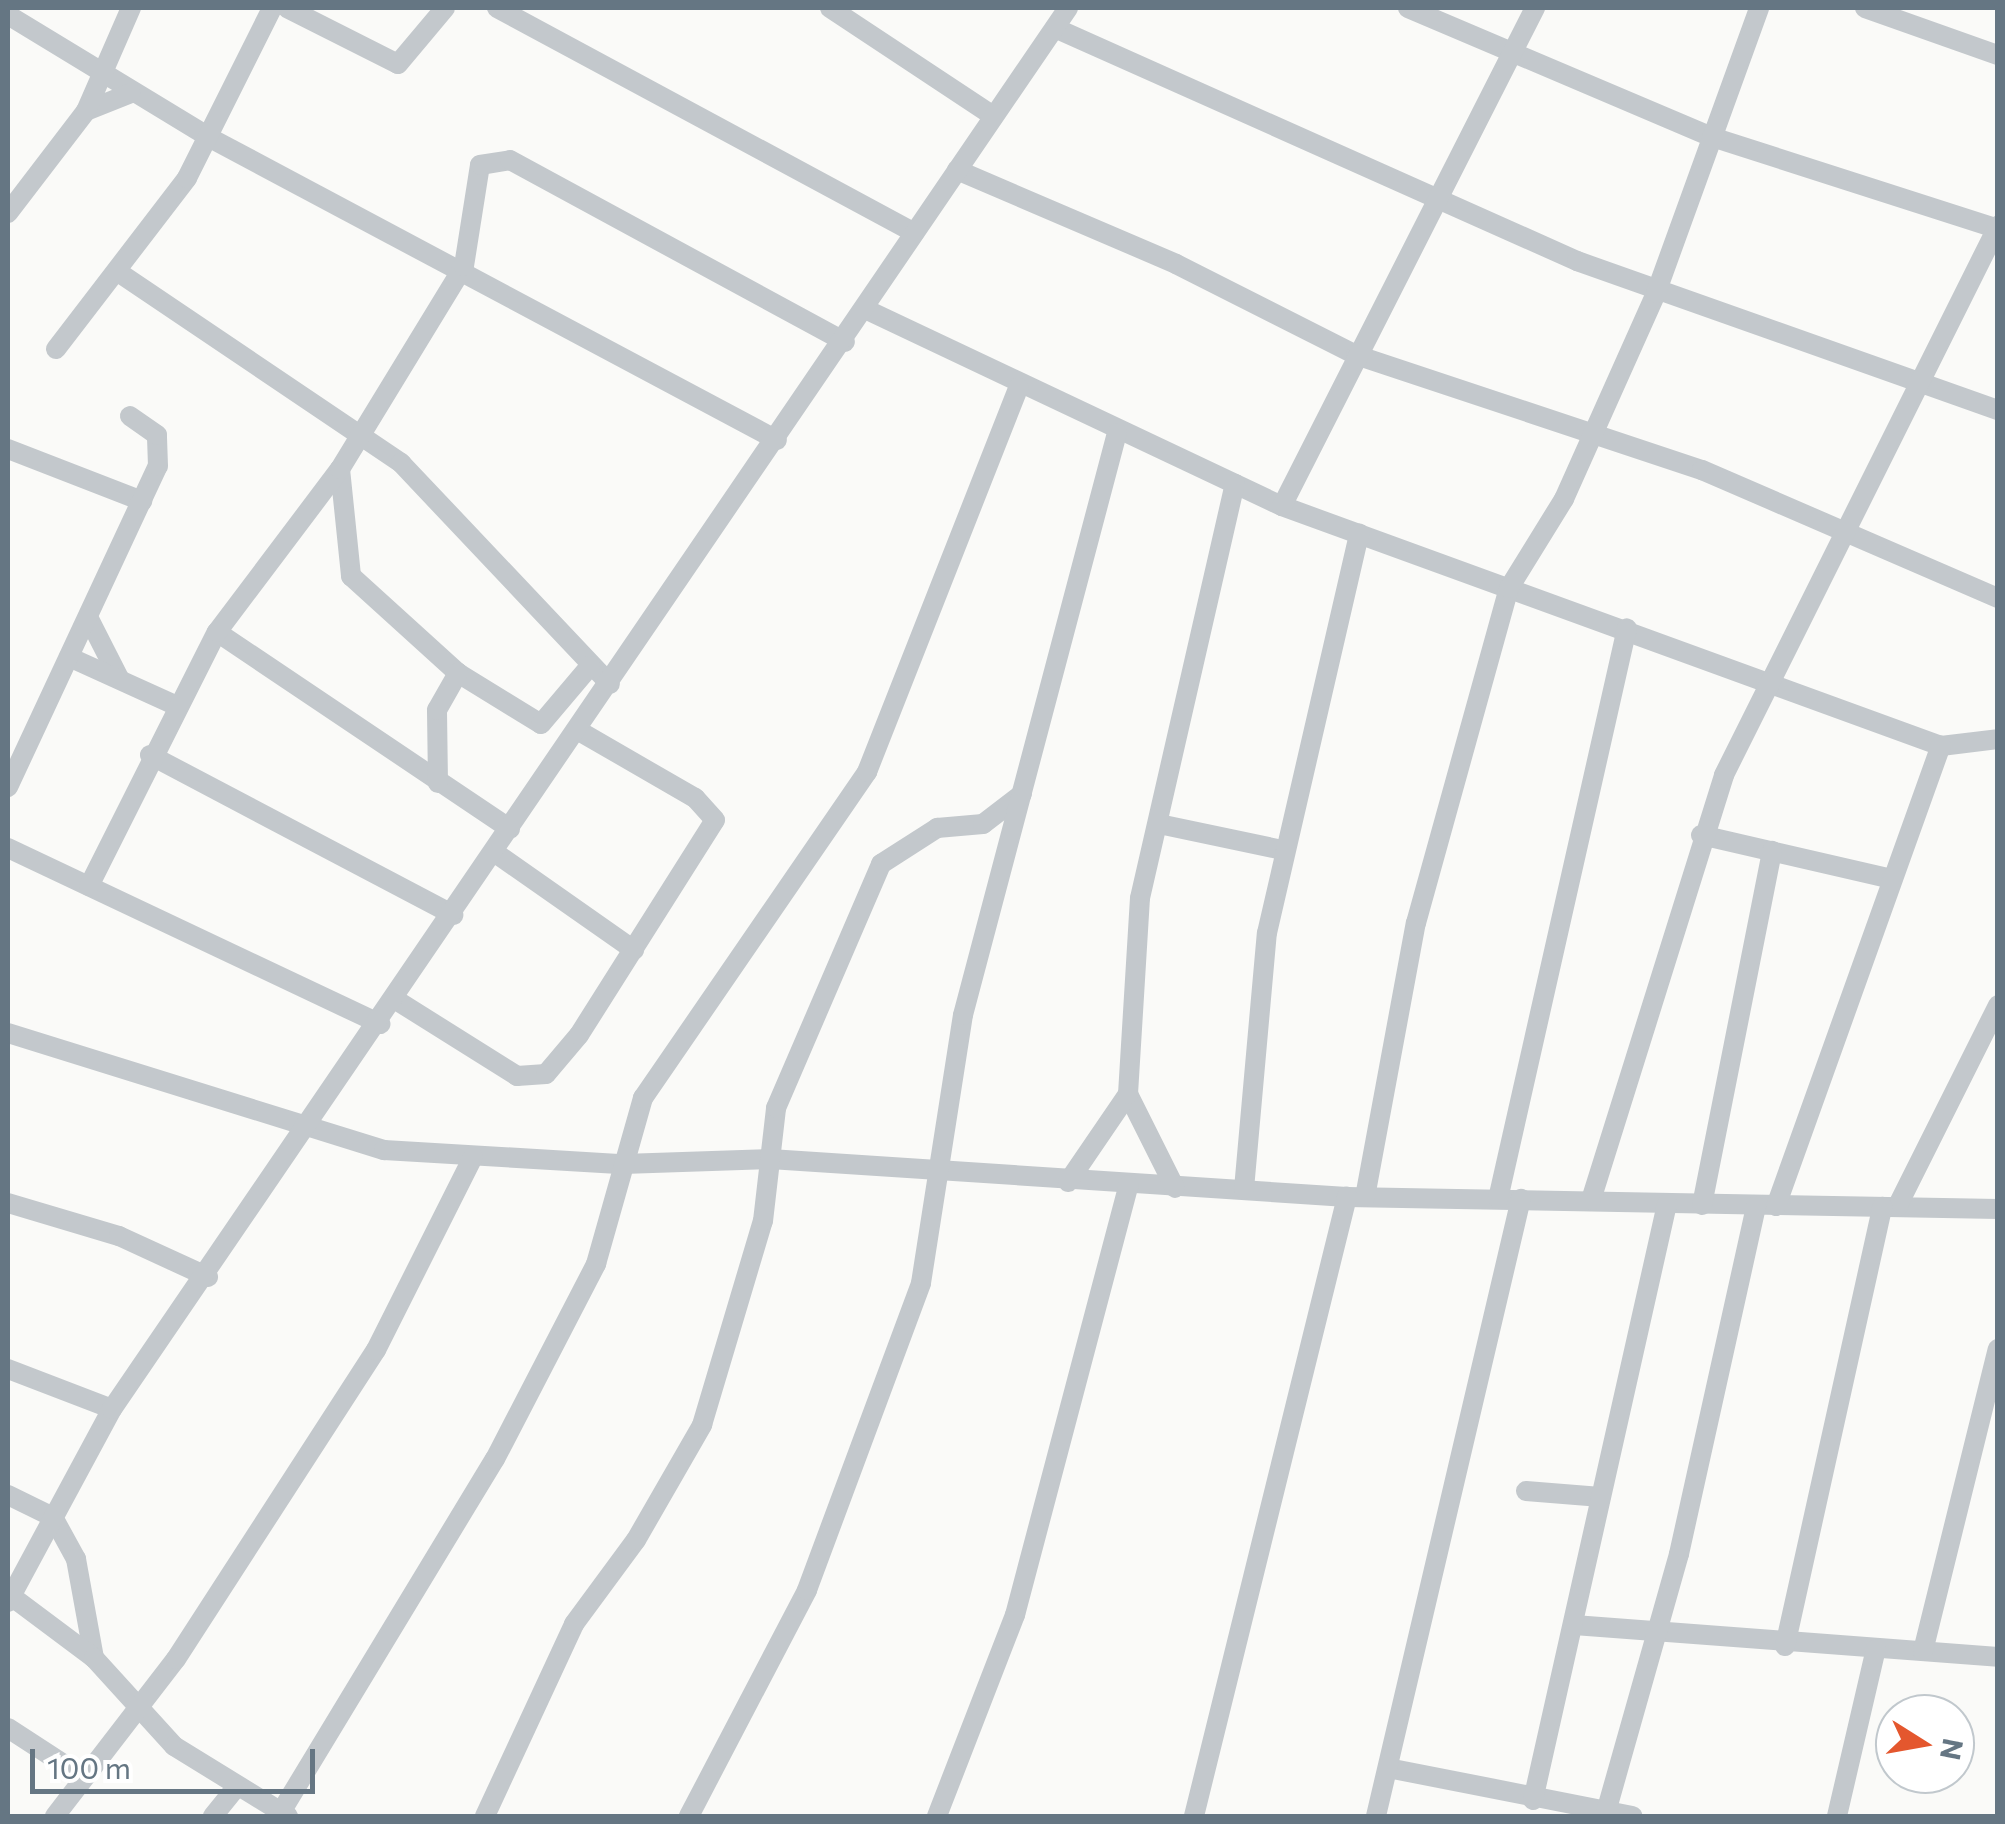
<!DOCTYPE html>
<style>
body{margin:0}
#map{position:relative;width:2005px;height:1824px;overflow:hidden;background:#fafaf8;font-family:Commissioner,sans-serif}
div>[style]{position:absolute}
.minor>*{height:20px;margin:-10px;padding:0 10px;transform-origin:10px;border-radius:10px;background:#c3c8cc}
span{translate:-50% -50%;white-space:nowrap;text-align:center;line-height:1.15;-webkit-text-stroke:10px #fff;paint-order:stroke}
.frame{position:absolute;inset:0;border:10px solid #657683;pointer-events:none}
.north{position:absolute;left:1875px;top:1694px;width:100px;height:100px;box-sizing:border-box;background:#fff;border:2px solid #c1c8cd;border-radius:50%;rotate:101deg;font-size:28px;font-weight:700;line-height:40px;text-align:center;color:#657683}
.north::after{content:'';display:block;margin:auto;width:35px;height:45px;background:#e4572e;clip-path:polygon(50% 0,100% 100%,50% 72%,0 100%)}
.scale{position:absolute;left:30px;top:1749px;width:285px;height:45px;box-sizing:border-box;border:5px solid #657683;border-top:0;padding-left:12px;font-size:30px;line-height:35px;white-space:nowrap;color:#657683;-webkit-text-stroke:8px #fff;paint-order:stroke}
</style>
<div id="map">
<div class="minor">
<i style="left:287px;top:8px;width:124px;rotate:26.8deg"></i>
<i style="left:398px;top:64px;width:73px;rotate:-50deg"></i>
<i style="left:497px;top:8px;width:474px;rotate:28.3deg"></i>
<i style="left:830px;top:8px;width:196px;rotate:33.5deg"></i>
<i style="left:1408px;top:8px;width:330px;rotate:23deg"></i>
<i style="left:1712px;top:137px;width:300px;rotate:17.8deg"></i>
<i style="left:1865px;top:8px;width:141px;rotate:19.5deg"></i>
<i style="left:8px;top:15px;width:239px;rotate:31.3deg"></i>
<i style="left:212px;top:139px;width:640px;rotate:28.05deg"></i>
<i style="left:1055px;top:28px;width:572px;rotate:24.05deg"></i>
<i style="left:1577px;top:261px;width:447px;rotate:19.5deg"></i>
<i style="left:86px;top:111px;width:48px;rotate:-21.8deg"></i>
<i style="left:957px;top:170px;width:238px;rotate:23.2deg"></i>
<i style="left:1176px;top:264px;width:202px;rotate:26.8deg"></i>
<i style="left:1356px;top:355px;width:365px;rotate:18.4deg"></i>
<i style="left:1702px;top:470px;width:322px;rotate:23.4deg"></i>
<i style="left:8px;top:213px;width:128px;rotate:-52.6deg"></i>
<i style="left:86px;top:111px;width:112px;rotate:-66.4deg"></i>
<i style="left:121px;top:274px;width:338px;rotate:34deg"></i>
<i style="left:401px;top:463px;width:304px;rotate:46.6deg"></i>
<i style="left:865px;top:309px;width:461px;rotate:25.3deg"></i>
<i style="left:1282px;top:506px;width:701px;rotate:20.01deg"></i>
<i style="left:1941px;top:746px;width:57px;rotate:-7deg"></i>
<i style="left:56px;top:349px;width:215px;rotate:-52.5deg"></i>
<i style="left:187px;top:178px;width:190px;rotate:-63.4deg"></i>
<i style="left:8px;top:449px;width:144px;rotate:21.2deg"></i>
<i style="left:340px;top:469px;width:108px;rotate:84.1deg"></i>
<i style="left:351px;top:576px;width:144px;rotate:42.2deg"></i>
<i style="left:458px;top:673px;width:97px;rotate:31.6deg"></i>
<i style="left:541px;top:724px;width:76px;rotate:-49.8deg"></i>
<i style="left:1282px;top:506px;width:559px;rotate:-63.07deg"></i>
<i style="left:88px;top:617px;width:68px;rotate:63.1deg"></i>
<i style="left:217px;top:632px;width:353px;rotate:33.9deg"></i>
<i style="left:69px;top:657px;width:119px;rotate:24.4deg"></i>
<i style="left:150px;top:755px;width:343px;rotate:27.8deg"></i>
<i style="left:438px;top:783px;width:73px;rotate:-90.8deg"></i>
<i style="left:437px;top:710px;width:43px;rotate:-60.4deg"></i>
<i style="left:8px;top:787px;width:354px;rotate:-65deg"></i>
<i style="left:158px;top:466px;width:31px;rotate:-92deg"></i>
<i style="left:157px;top:435px;width:33px;rotate:-145deg"></i>
<i style="left:1159px;top:824px;width:126px;rotate:11.9deg"></i>
<i style="left:1701px;top:835px;width:196px;rotate:13deg"></i>
<i style="left:8px;top:848px;width:412px;rotate:25.3deg"></i>
<i style="left:494px;top:852px;width:171px;rotate:35deg"></i>
<i style="left:89px;top:886px;width:284px;rotate:-63.3deg"></i>
<i style="left:217px;top:632px;width:204px;rotate:-53deg"></i>
<i style="left:340px;top:469px;width:238px;rotate:-58.6deg"></i>
<i style="left:464px;top:266px;width:102px;rotate:-81deg"></i>
<i style="left:480px;top:165px;width:30px;rotate:-9deg"></i>
<i style="left:510px;top:160px;width:381px;rotate:28.5deg"></i>
<i style="left:396px;top:1000px;width:143px;rotate:32.1deg"></i>
<i style="left:517px;top:1076px;width:29px;rotate:-4deg"></i>
<i style="left:546px;top:1074px;width:51px;rotate:-49.8deg"></i>
<i style="left:579px;top:1035px;width:254px;rotate:-57.7deg"></i>
<i style="left:715px;top:820px;width:30px;rotate:-132deg"></i>
<i style="left:695px;top:798px;width:136px;rotate:-150deg"></i>
<i style="left:8px;top:1033px;width:394px;rotate:17.3deg"></i>
<i style="left:384px;top:1150px;width:239px;rotate:3.4deg"></i>
<i style="left:623px;top:1164px;width:147px;rotate:-1.9deg"></i>
<i style="left:770px;top:1159px;width:578px;rotate:3.77deg"></i>
<i style="left:1347px;top:1197px;width:651px;rotate:1.06deg"></i>
<i style="left:1128px;top:1094px;width:105px;rotate:63.4deg"></i>
<i style="left:1068px;top:1182px;width:107px;rotate:-55.7deg"></i>
<i style="left:1128px;top:1094px;width:196px;rotate:-86.5deg"></i>
<i style="left:1140px;top:898px;width:425px;rotate:-77.1deg"></i>
<i style="left:1244px;top:1189px;width:257px;rotate:-84.9deg"></i>
<i style="left:1267px;top:933px;width:410px;rotate:-77deg"></i>
<i style="left:1365px;top:1197px;width:279px;rotate:-79.5deg"></i>
<i style="left:1416px;top:923px;width:348px;rotate:-74.5deg"></i>
<i style="left:1509px;top:588px;width:105px;rotate:-58.3deg"></i>
<i style="left:1564px;top:499px;width:226px;rotate:-65.9deg"></i>
<i style="left:1656px;top:293px;width:303px;rotate:-70.1deg"></i>
<i style="left:1498px;top:1199px;width:585px;rotate:-77.27deg"></i>
<i style="left:1591px;top:1200px;width:445px;rotate:-72.6deg"></i>
<i style="left:1724px;top:775px;width:614px;rotate:-63.48deg"></i>
<i style="left:8px;top:1203px;width:116px;rotate:16.6deg"></i>
<i style="left:119px;top:1236px;width:98px;rotate:24.7deg"></i>
<i style="left:1702px;top:1205px;width:361px;rotate:-78.8deg"></i>
<i style="left:1776px;top:1206px;width:489px;rotate:-70.3deg"></i>
<i style="left:1897px;top:1207px;width:226px;rotate:-63.4deg"></i>
<i style="left:8px;top:1369px;width:111px;rotate:21deg"></i>
<i style="left:1526px;top:1491px;width:75px;rotate:4.6deg"></i>
<i style="left:8px;top:1495px;width:50px;rotate:26.1deg"></i>
<i style="left:53px;top:1517px;width:48px;rotate:61.3deg"></i>
<i style="left:76px;top:1559px;width:101px;rotate:79.7deg"></i>
<i style="left:11px;top:1596px;width:104px;rotate:36.8deg"></i>
<i style="left:94px;top:1658px;width:119px;rotate:47.7deg"></i>
<i style="left:174px;top:1746px;width:134px;rotate:31.6deg"></i>
<i style="left:8px;top:1602px;width:219px;rotate:-61.7deg"></i>
<i style="left:112px;top:1409px;width:1696px;rotate:-55.69deg"></i>
<i style="left:1574px;top:1625px;width:425px;rotate:4.3deg"></i>
<i style="left:1785px;top:1646px;width:450px;rotate:-77.5deg"></i>
<i style="left:1923px;top:1651px;width:311px;rotate:-76.1deg"></i>
<i style="left:8px;top:1728px;width:88px;rotate:33deg"></i>
<i style="left:1388px;top:1768px;width:249px;rotate:11.1deg"></i>
<i style="left:1533px;top:1800px;width:611px;rotate:-77.33deg"></i>
<i style="left:281px;top:1812px;width:413px;rotate:-58.8deg"></i>
<i style="left:495px;top:1459px;width:220px;rotate:-62.6deg"></i>
<i style="left:596px;top:1264px;width:173px;rotate:-74.2deg"></i>
<i style="left:643px;top:1098px;width:396px;rotate:-55.5deg"></i>
<i style="left:867px;top:772px;width:413px;rotate:-68.5deg"></i>
<i style="left:1606px;top:1812px;width:268px;rotate:-74.2deg"></i>
<i style="left:1679px;top:1554px;width:356px;rotate:-77.5deg"></i>
<i style="left:55px;top:1816px;width:198px;rotate:-52.4deg"></i>
<i style="left:176px;top:1659px;width:368px;rotate:-57.1deg"></i>
<i style="left:376px;top:1350px;width:216px;rotate:-63.3deg"></i>
<i style="left:213px;top:1816px;width:36px;rotate:-51deg"></i>
<i style="left:485px;top:1816px;width:212px;rotate:-65.1deg"></i>
<i style="left:574px;top:1624px;width:104px;rotate:-53.6deg"></i>
<i style="left:636px;top:1540px;width:133px;rotate:-60.1deg"></i>
<i style="left:702px;top:1425px;width:213px;rotate:-73.4deg"></i>
<i style="left:763px;top:1221px;width:114px;rotate:-83.4deg"></i>
<i style="left:776px;top:1108px;width:266px;rotate:-66.7deg"></i>
<i style="left:881px;top:864px;width:67px;rotate:-32.7deg"></i>
<i style="left:937px;top:828px;width:46px;rotate:-5deg"></i>
<i style="left:983px;top:824px;width:49px;rotate:-37.6deg"></i>
<i style="left:689px;top:1816px;width:255px;rotate:-62.4deg"></i>
<i style="left:807px;top:1590px;width:327px;rotate:-69.6deg"></i>
<i style="left:921px;top:1283px;width:271px;rotate:-81.1deg"></i>
<i style="left:963px;top:1015px;width:602px;rotate:-75.18deg"></i>
<i style="left:937px;top:1816px;width:216px;rotate:-68.8deg"></i>
<i style="left:1015px;top:1615px;width:444px;rotate:-75.2deg"></i>
<i style="left:1194px;top:1816px;width:638px;rotate:-76.12deg"></i>
<i style="left:1376px;top:1816px;width:634px;rotate:-76.78deg"></i>
<i style="left:1837px;top:1816px;width:171px;rotate:-76.9deg"></i>
</div>
<div class="frame"></div>
<div class="north">N</div>
<div class="scale">100 m</div>
</div>
